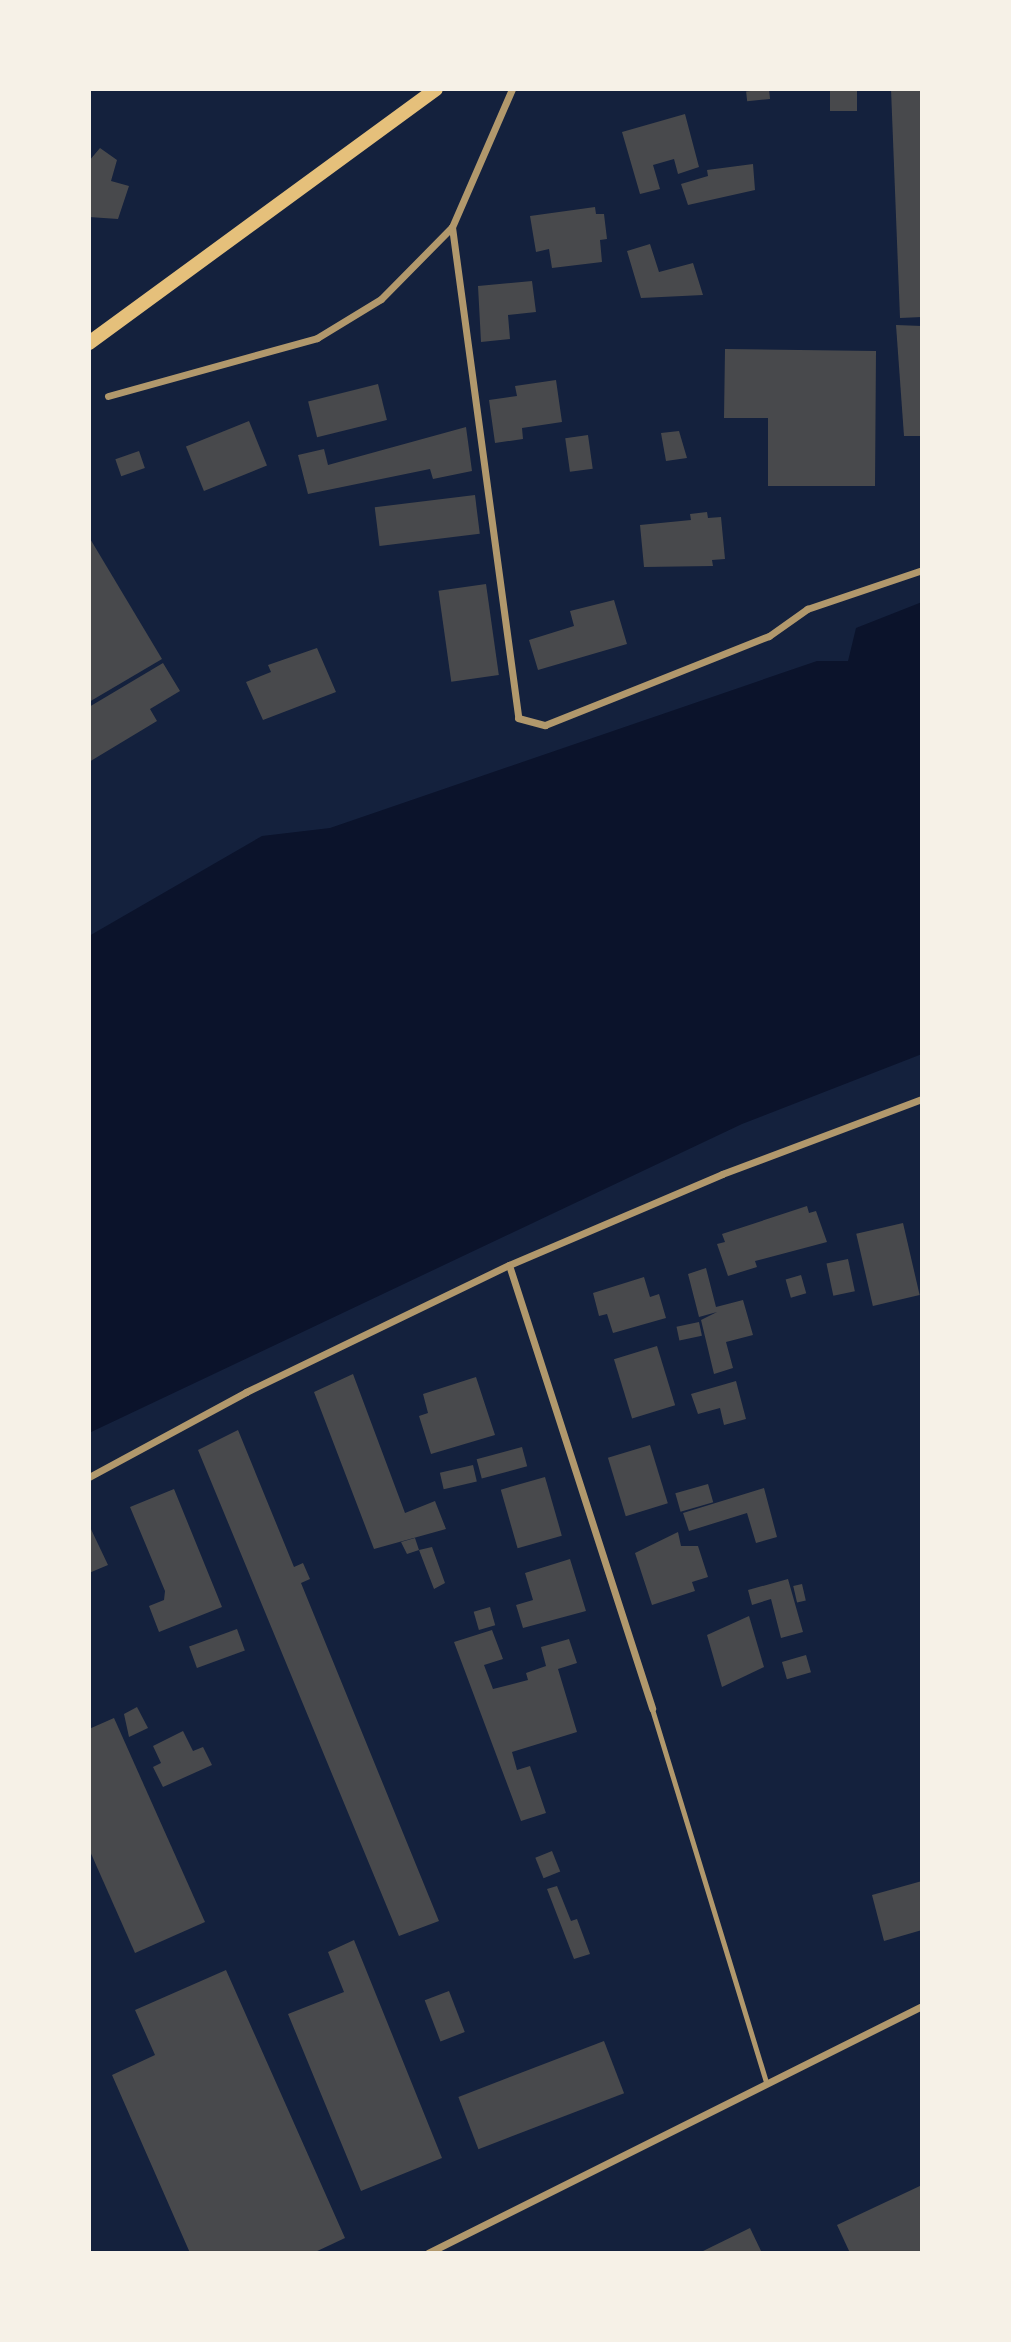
<!DOCTYPE html>
<style>
body{margin:0}
#map{position:relative;width:1011px;height:2342px;overflow:hidden;background:#14213d;font-family:Lato,sans-serif}
div>[style]{position:absolute}
.water>*{inset:0;background:#0b132b}
.building>*{inset:0;background:#48494c;transform-origin:0 0}
.service>*{height:5px;margin:-2.5px;padding:0 2.5px;transform-origin:2.5px;border-radius:2.5px;background:#b1986c}
.minor>*{height:7px;margin:-3.5px;padding:0 3.5px;transform-origin:3.5px;border-radius:3.5px;background:#b1986c}
.secondary>*{height:14px;margin:-7px;padding:0 7px;transform-origin:7px;border-radius:7px;background:#e5c07b}
span{translate:-50% -50%;white-space:nowrap;text-align:center;line-height:1.15;-webkit-text-stroke:5px #f6f1e7;paint-order:stroke}
.frame{position:absolute;inset:0;border:91px solid #f6f1e7;pointer-events:none}
</style>
<div id="map">
<div class="water">
<i style="clip-path:polygon(922px 602px,922px 1054px,742px 1124px,89px 1433px,89px 936px,262px 836px,330px 828px,817px 661px,848px 661px,856px 628px)"></i>
</div>
<div class="building">
<i style="left:769px;top:89px;width:10px;height:23px;rotate:84deg"></i>
<i style="left:830px;top:89px;width:27px;height:22px"></i>
<i style="clip-path:polygon(891px 89px,922px 89px,922px 317px,900px 318px)"></i>
<i style="clip-path:polygon(685px 114px,699px 167px,678px 174px,674px 159px,653px 165px,660px 189px,640px 194px,622px 132px)"></i>
<i style="clip-path:polygon(100px 148px,117px 160px,111px 181px,129px 186px,118px 219px,89px 217px,89px 161px)"></i>
<i style="clip-path:polygon(753px 164px,755px 190px,688px 205px,681px 184px,708px 176px,707px 170px)"></i>
<i style="clip-path:polygon(595px 207px,596px 214px,604px 214px,607px 239px,600px 240px,602px 262px,552px 268px,549px 249px,536px 252px,530px 216px)"></i>
<i style="clip-path:polygon(650px 244px,659px 272px,693px 263px,703px 295px,641px 298px,627px 251px)"></i>
<i style="clip-path:polygon(532px 281px,536px 312px,508px 315px,510px 339px,481px 342px,478px 286px)"></i>
<i style="clip-path:polygon(896px 325px,922px 326px,922px 436px,904px 436px)"></i>
<i style="clip-path:polygon(725px 349px,876px 351px,875px 486px,768px 486px,768px 418px,724px 418px)"></i>
<i style="clip-path:polygon(556px 380px,562px 422px,522px 428px,523px 439px,495px 443px,489px 400px,517px 396px,515px 386px)"></i>
<i style="left:378px;top:384px;width:37px;height:72px;rotate:76deg"></i>
<i style="left:249px;top:421px;width:48px;height:68px;rotate:68deg"></i>
<i style="clip-path:polygon(466px 427px,472px 471px,433px 479px,430px 469px,308px 494px,298px 455px,324px 449px,328px 465px)"></i>
<i style="clip-path:polygon(679px 431px,687px 458px,666px 461px,661px 433px)"></i>
<i style="left:588px;top:435px;width:34px;height:23px;rotate:82deg"></i>
<i style="left:139px;top:451px;width:18px;height:25px;rotate:71deg"></i>
<i style="left:475px;top:495px;width:39px;height:101px;rotate:83deg"></i>
<i style="clip-path:polygon(707px 512px,708px 518px,721px 517px,725px 559px,712px 560px,713px 566px,644px 567px,640px 525px,691px 520px,690px 514px)"></i>
<i style="clip-path:polygon(89px 537px,162px 659px,89px 702px)"></i>
<i style="left:486px;top:584px;width:92px;height:48px;rotate:82deg"></i>
<i style="clip-path:polygon(614px 600px,627px 644px,538px 670px,529px 640px,574px 626px,570px 611px)"></i>
<i style="clip-path:polygon(317px 648px,336px 692px,263px 720px,246px 682px,271px 672px,268px 665px)"></i>
<i style="clip-path:polygon(163px 663px,180px 691px,150px 709px,157px 721px,89px 762px,89px 707px)"></i>
<i style="clip-path:polygon(807px 1206px,809px 1213px,816px 1211px,827px 1242px,755px 1261px,757px 1267px,728px 1276px,717px 1244px,725px 1242px,722px 1234px)"></i>
<i style="left:903px;top:1223px;width:74px;height:48px;rotate:77deg"></i>
<i style="left:848px;top:1259px;width:33px;height:22px;rotate:78deg"></i>
<i style="clip-path:polygon(706px 1268px,716px 1307px,743px 1300px,753px 1335px,726px 1342px,733px 1368px,714px 1374px,701px 1320px,717px 1312px,699px 1317px,688px 1274px)"></i>
<i style="left:801px;top:1275px;width:19px;height:16px;rotate:74deg"></i>
<i style="clip-path:polygon(644px 1277px,650px 1297px,659px 1294px,666px 1318px,613px 1333px,607px 1314px,599px 1316px,593px 1293px)"></i>
<i style="left:699px;top:1322px;width:14px;height:23px;rotate:78deg"></i>
<i style="left:657px;top:1346px;width:62px;height:45px;rotate:73deg"></i>
<i style="clip-path:polygon(353px 1374px,405px 1513px,435px 1501px,446px 1529px,374px 1549px,314px 1392px)"></i>
<i style="clip-path:polygon(476px 1377px,495px 1435px,431px 1454px,419px 1416px,428px 1413px,423px 1394px)"></i>
<i style="clip-path:polygon(736px 1381px,746px 1419px,724px 1425px,720px 1408px,698px 1414px,691px 1394px)"></i>
<i style="clip-path:polygon(238px 1430px,294px 1567px,303px 1563px,310px 1579px,301px 1583px,439px 1921px,399px 1936px,198px 1450px)"></i>
<i style="left:650px;top:1445px;width:61px;height:44px;rotate:73deg"></i>
<i style="left:522px;top:1447px;width:20px;height:47px;rotate:75deg"></i>
<i style="left:473px;top:1465px;width:17px;height:34px;rotate:77deg"></i>
<i style="left:545px;top:1477px;width:61px;height:46px;rotate:74deg"></i>
<i style="left:708px;top:1484px;width:19px;height:34px;rotate:74deg"></i>
<i style="clip-path:polygon(764px 1488px,777px 1537px,756px 1543px,747px 1513px,689px 1531px,683px 1513px)"></i>
<i style="clip-path:polygon(174px 1489px,222px 1607px,159px 1632px,149px 1606px,164px 1600px,165px 1591px,130px 1507px)"></i>
<i style="clip-path:polygon(89px 1525px,108px 1565px,89px 1573px)"></i>
<i style="clip-path:polygon(678px 1532px,681px 1546px,698px 1546px,708px 1577px,692px 1582px,695px 1591px,652px 1605px,635px 1553px)"></i>
<i style="clip-path:polygon(415px 1538px,419px 1550px,432px 1547px,445px 1583px,434px 1589px,419px 1550px,407px 1554px,401px 1542px)"></i>
<i style="clip-path:polygon(570px 1559px,586px 1611px,523px 1628px,516px 1605px,533px 1600px,525px 1573px)"></i>
<i style="clip-path:polygon(788px 1579px,803px 1632px,781px 1638px,771px 1599px,752px 1605px,748px 1590px)"></i>
<i style="left:802px;top:1584px;width:17px;height:9px;rotate:77deg"></i>
<i style="left:490px;top:1607px;width:19px;height:17px;rotate:74deg"></i>
<i style="clip-path:polygon(749px 1616px,764px 1667px,722px 1687px,707px 1635px)"></i>
<i style="left:237px;top:1629px;width:23px;height:51px;rotate:70deg"></i>
<i style="clip-path:polygon(492px 1630px,503px 1659px,484px 1665px,493px 1689px,528px 1680px,526px 1673px,546px 1666px,541px 1647px,569px 1639px,577px 1663px,558px 1669px,577px 1732px,512px 1752px,517px 1770px,530px 1766px,546px 1813px,521px 1821px,454px 1642px)"></i>
<i style="left:806px;top:1655px;width:18px;height:25px;rotate:74deg"></i>
<i style="clip-path:polygon(137px 1707px,148px 1728px,129px 1737px,124px 1714px)"></i>
<i style="clip-path:polygon(114px 1718px,205px 1922px,135px 1953px,89px 1849px,89px 1729px)"></i>
<i style="clip-path:polygon(183px 1731px,193px 1751px,203px 1747px,212px 1765px,163px 1787px,153px 1767px,161px 1763px,153px 1746px)"></i>
<i style="left:552px;top:1851px;width:22px;height:18px;rotate:68deg"></i>
<i style="clip-path:polygon(922px 1881px,922px 1930px,884px 1941px,872px 1895px)"></i>
<i style="clip-path:polygon(557px 1886px,571px 1921px,577px 1919px,590px 1954px,574px 1959px,547px 1889px)"></i>
<i style="clip-path:polygon(354px 1940px,442px 2158px,361px 2191px,288px 2014px,344px 1992px,328px 1952px)"></i>
<i style="clip-path:polygon(226px 1970px,345px 2238px,313px 2253px,190px 2253px,112px 2075px,155px 2055px,135px 2010px)"></i>
<i style="left:449px;top:1991px;width:44px;height:26px;rotate:69deg"></i>
<i style="left:604px;top:2041px;width:56px;height:156px;rotate:69deg"></i>
<i style="clip-path:polygon(922px 2185px,922px 2253px,850px 2253px,837px 2225px)"></i>
<i style="clip-path:polygon(750px 2228px,762px 2253px,699px 2253px)"></i>
</div>
<div class="service">
<i style="left:652px;top:1709px;width:389px;rotate:73deg"></i>
</div>
<div class="minor">
<i style="left:512px;top:89px;width:150px;rotate:113.5deg"></i>
<i style="left:452px;top:227px;width:495px;rotate:82.3deg"></i>
<i style="left:518px;top:718px;width:28px;rotate:15deg"></i>
<i style="left:545px;top:725px;width:241px;rotate:-21.7deg"></i>
<i style="left:769px;top:636px;width:47px;rotate:-35.4deg"></i>
<i style="left:807px;top:609px;width:121px;rotate:-18.7deg"></i>
<i style="left:108px;top:396px;width:217px;rotate:-15.5deg"></i>
<i style="left:317px;top:338px;width:75px;rotate:-31.4deg"></i>
<i style="left:381px;top:299px;width:100px;rotate:-45.4deg"></i>
<i style="left:509px;top:1265px;width:466px;rotate:72.1deg"></i>
<i style="left:89px;top:1477px;width:179px;rotate:-28.4deg"></i>
<i style="left:246px;top:1392px;width:292px;rotate:-25.8deg"></i>
<i style="left:509px;top:1265px;width:232px;rotate:-23.1deg"></i>
<i style="left:722px;top:1174px;width:214px;rotate:-20.6deg"></i>
<i style="left:428px;top:2253px;width:552px;rotate:-26.57deg"></i>
</div>
<div class="secondary">
<i style="left:89px;top:343px;width:430px;rotate:-36.2deg"></i>
</div>
<div class="frame"></div>
</div>
